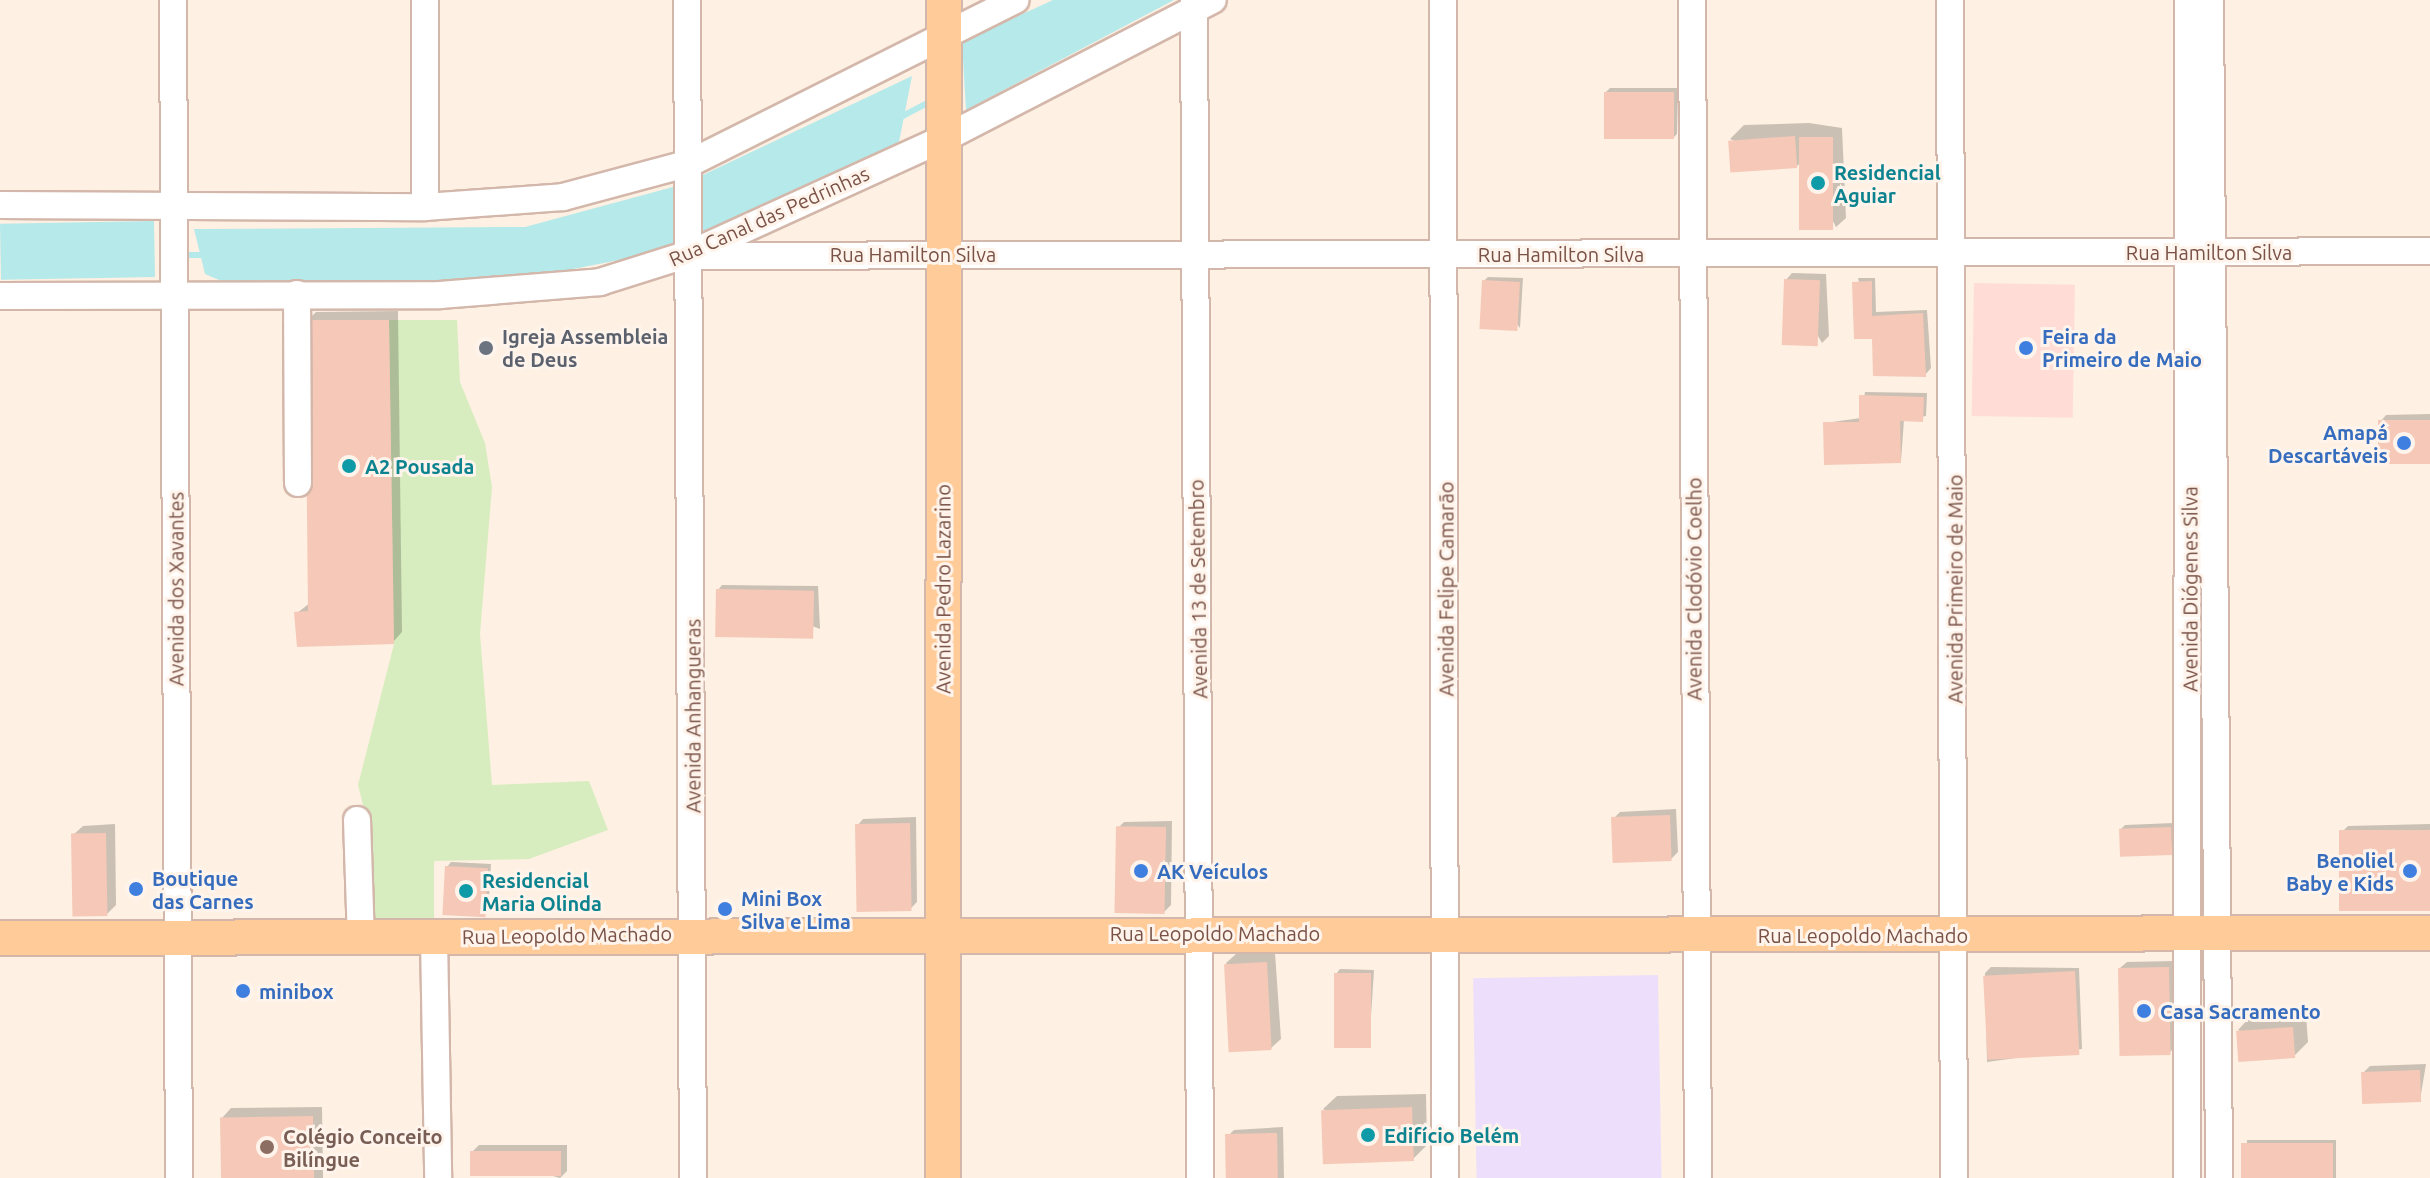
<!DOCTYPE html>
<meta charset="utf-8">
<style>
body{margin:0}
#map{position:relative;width:2430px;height:1178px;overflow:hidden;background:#fef0e2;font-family:Ubuntu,sans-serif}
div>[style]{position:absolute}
.commercial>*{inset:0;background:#ffdcd6;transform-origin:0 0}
.education>*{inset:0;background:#eddffb;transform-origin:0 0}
.green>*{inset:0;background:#d8edbf}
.water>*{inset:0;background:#b5e9ea;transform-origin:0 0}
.shadow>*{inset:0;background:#0003;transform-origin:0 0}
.stream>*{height:6px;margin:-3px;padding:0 3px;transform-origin:3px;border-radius:3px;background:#b5e9ea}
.building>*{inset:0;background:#f6c8b7;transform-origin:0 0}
.roads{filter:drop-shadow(2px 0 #d3b7aa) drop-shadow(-2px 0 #d3b7aa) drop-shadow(0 2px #d3b7aa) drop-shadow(0 -2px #d3b7aa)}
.minor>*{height:26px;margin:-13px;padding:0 13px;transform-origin:13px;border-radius:13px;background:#fff}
.major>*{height:34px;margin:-17px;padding:0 17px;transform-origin:17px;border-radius:17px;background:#ffcb99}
.dots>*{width:22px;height:22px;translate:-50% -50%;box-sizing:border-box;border:4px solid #fff4eb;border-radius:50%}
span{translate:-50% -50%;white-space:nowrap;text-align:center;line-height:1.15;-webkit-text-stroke:6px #fff4eb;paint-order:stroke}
.culture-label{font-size:20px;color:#0d838f;font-weight:700}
.left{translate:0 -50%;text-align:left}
.street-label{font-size:20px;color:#795146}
.worship-label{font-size:20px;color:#5b616d;font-weight:700}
.shop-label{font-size:20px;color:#366cbe;font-weight:700}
.right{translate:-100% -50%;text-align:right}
.education-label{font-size:20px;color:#785e54;font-weight:700}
</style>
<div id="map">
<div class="commercial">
<i style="left:1974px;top:283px;width:101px;height:133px;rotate:1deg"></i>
</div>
<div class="education">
<i style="left:1658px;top:975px;width:203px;height:185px;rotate:89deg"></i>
</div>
<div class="green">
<i style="clip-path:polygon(389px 320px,457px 320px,460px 382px,485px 443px,492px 487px,480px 634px,492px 785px,589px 781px,608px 830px,529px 859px,434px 861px,434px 924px,371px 924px,368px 825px,358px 785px,394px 644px)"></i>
</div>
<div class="water">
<i style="clip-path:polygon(1053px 0,1174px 0,966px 110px,962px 42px)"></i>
<i style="clip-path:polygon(912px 76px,899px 142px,655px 253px,507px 282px,233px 286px,205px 274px,194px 229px,525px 227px,684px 184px)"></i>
<i style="left:154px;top:221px;width:56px;height:154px;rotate:89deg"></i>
</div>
<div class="shadow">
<i style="clip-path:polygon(1610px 88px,1678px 88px,1677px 134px,1673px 138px,1606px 92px)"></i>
<i style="clip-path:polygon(1809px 123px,1842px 128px,1846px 218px,1836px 227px,1802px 161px,1797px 166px,1730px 139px,1744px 125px)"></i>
<i style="clip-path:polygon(1792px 273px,1826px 274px,1829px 336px,1822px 343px,1786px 280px)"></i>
<i style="clip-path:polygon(1488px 277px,1523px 278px,1520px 328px,1484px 281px)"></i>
<i style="clip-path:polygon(1858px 278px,1875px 278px,1876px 312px,1927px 310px,1931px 368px,1925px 375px,1874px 340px)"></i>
<i style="clip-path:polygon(398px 311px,402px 632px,393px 642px,297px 613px,310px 603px,307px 321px,316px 312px)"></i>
<i style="clip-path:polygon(1865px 392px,1927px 393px,1926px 416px,1904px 420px,1901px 461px,1825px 423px,1861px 418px)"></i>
<i style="clip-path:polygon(2430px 414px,2430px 462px,2380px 422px,2386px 415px)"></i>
<i style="clip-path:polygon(722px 585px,818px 586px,820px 629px,718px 590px)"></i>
<i style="clip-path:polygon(1676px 809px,1678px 852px,1671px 859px,1613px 819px,1620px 812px)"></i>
<i style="clip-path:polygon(916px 817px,917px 902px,910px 909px,857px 826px,863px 819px)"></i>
<i style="clip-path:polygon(1172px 821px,1171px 905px,1164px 912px,1118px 828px,1124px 822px)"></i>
<i style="clip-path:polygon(2174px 823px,2171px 853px,2121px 829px,2125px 825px)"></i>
<i style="clip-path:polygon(115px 824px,116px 905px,107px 914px,73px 835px,83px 826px)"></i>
<i style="clip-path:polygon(2430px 824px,2430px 909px,2341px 833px,2348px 826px)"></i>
<i style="clip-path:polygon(451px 862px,491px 864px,488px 913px,447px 867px)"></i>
<i style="clip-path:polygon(1275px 953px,1281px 1039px,1271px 1048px,1226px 963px,1236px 954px)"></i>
<i style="clip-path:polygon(2175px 961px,2176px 1046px,2169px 1053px,2120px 968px,2127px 962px)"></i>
<i style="clip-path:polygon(1991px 967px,2079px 968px,2082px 1049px,1987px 1062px,1985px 973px)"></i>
<i style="clip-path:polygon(1340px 969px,1374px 970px,1369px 1047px,1336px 974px)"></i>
<i style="clip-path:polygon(2306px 1014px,2308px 1042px,2294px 1056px,2238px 1030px,2251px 1016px)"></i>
<i style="clip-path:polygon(2426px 1064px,2420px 1100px,2363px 1073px,2370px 1066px)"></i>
<i style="clip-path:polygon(1426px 1094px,1427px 1145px,1413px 1159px,1323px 1109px,1337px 1096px)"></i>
<i style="clip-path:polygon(322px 1107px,323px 1178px,222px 1178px,222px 1118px,231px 1108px)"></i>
<i style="clip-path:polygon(1283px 1127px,1284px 1178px,1229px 1178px,1227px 1137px,1234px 1130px)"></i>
<i style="left:2336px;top:1140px;width:38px;height:89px;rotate:90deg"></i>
<i style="clip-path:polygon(479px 1145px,567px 1145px,567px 1171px,560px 1178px,472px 1152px)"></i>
</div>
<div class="stream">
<i style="left:897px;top:119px;width:41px;rotate:-27.8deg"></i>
<i style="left:181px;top:255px;width:25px"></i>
</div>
<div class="building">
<i style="left:1604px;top:92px;width:70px;height:47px"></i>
<i style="left:1795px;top:136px;width:32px;height:67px;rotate:86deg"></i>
<i style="left:1799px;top:137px;width:34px;height:93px"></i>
<i style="left:1784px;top:279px;width:36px;height:66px;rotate:2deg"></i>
<i style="left:1482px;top:280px;width:38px;height:49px;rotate:3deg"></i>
<i style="clip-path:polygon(1872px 281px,1872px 316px,1923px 313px,1926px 377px,1873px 376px,1872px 339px,1854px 339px,1852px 282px)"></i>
<i style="clip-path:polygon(305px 320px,389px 320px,394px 644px,297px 647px,294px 612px,308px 611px)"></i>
<i style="clip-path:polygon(1859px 395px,1924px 397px,1923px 422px,1900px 421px,1901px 463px,1824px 465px,1823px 422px,1859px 422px)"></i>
<i style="left:2430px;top:420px;width:44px;height:52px;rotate:90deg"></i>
<i style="left:716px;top:589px;width:98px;height:48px;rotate:1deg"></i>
<i style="left:1670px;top:815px;width:46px;height:59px;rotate:88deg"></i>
<i style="left:910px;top:823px;width:88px;height:55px;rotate:89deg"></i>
<i style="left:1166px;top:827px;width:87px;height:50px;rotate:91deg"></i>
<i style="left:2171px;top:827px;width:28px;height:52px;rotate:88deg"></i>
<i style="left:2430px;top:830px;width:81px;height:91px;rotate:90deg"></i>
<i style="left:106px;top:833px;width:83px;height:35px;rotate:89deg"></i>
<i style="left:445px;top:866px;width:43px;height:49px;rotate:3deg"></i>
<i style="left:1267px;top:962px;width:88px;height:43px;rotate:87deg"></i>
<i style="left:2169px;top:967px;width:88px;height:51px;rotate:89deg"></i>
<i style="left:2075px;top:971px;width:84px;height:92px;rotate:87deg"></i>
<i style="left:1334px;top:973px;width:37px;height:75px"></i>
<i style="left:2293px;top:1027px;width:31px;height:57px;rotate:86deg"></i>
<i style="left:2420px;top:1070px;width:32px;height:59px;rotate:88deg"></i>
<i style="left:1412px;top:1107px;width:54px;height:91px;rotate:88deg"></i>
<i style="left:313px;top:1116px;width:62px;height:93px;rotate:89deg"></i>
<i style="left:1277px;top:1133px;width:45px;height:52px;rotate:89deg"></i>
<i style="left:2333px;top:1143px;width:35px;height:92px;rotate:90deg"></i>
<i style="left:470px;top:1151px;width:91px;height:25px"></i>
</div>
<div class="roads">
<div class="minor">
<i style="left:173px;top:0;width:1178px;rotate:89.71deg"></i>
<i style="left:425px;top:0;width:207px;rotate:90deg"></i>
<i style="left:687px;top:0;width:1178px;rotate:89.71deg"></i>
<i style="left:1194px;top:0;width:1178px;rotate:89.71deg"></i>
<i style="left:1443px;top:0;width:1178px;rotate:89.9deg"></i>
<i style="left:1692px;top:0;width:1178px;rotate:89.71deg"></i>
<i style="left:1950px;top:0;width:1178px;rotate:89.81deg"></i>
<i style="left:2210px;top:0;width:1178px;rotate:89.56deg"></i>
<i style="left:0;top:205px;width:425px;rotate:0.3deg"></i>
<i style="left:425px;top:207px;width:138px;rotate:-4.1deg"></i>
<i style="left:563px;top:197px;width:131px;rotate:-15deg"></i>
<i style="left:690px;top:163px;width:364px;rotate:-26.6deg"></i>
<i style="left:692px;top:256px;width:1738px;rotate:-0.16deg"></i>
<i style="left:297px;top:294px;width:189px;rotate:89.7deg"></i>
<i style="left:0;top:296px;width:440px;rotate:-0.1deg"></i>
<i style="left:440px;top:295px;width:161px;rotate:-4.6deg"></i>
<i style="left:600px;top:282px;width:96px;rotate:-17.5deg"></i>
<i style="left:692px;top:253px;width:280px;rotate:-24.5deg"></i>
<i style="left:947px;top:137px;width:299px;rotate:-27.3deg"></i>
<i style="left:357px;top:820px;width:118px;rotate:88.1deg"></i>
<i style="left:434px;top:937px;width:241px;rotate:89deg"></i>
<i style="left:2187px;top:1178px;width:1178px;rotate:-89.95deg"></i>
</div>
<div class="major">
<i style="left:0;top:938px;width:2430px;rotate:-0.12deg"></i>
<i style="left:943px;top:1178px;width:1178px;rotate:-89.95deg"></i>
</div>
</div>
<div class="dots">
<i style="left:1818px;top:183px;background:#0f9aa8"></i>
<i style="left:486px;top:348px;background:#6b7280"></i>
<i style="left:2026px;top:348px;background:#3f7fe0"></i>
<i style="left:2404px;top:443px;background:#3f7fe0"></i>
<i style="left:349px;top:466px;background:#0f9aa8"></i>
<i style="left:1141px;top:871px;background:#3f7fe0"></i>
<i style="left:2410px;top:871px;background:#3f7fe0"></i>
<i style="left:136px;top:889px;background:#3f7fe0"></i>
<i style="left:466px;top:891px;background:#0f9aa8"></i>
<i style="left:725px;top:909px;background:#3f7fe0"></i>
<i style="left:243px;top:991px;background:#3f7fe0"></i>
<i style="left:2144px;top:1011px;background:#3f7fe0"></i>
<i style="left:1368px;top:1135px;background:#0f9aa8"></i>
<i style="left:267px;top:1147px;background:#8d6e63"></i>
</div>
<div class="culture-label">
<span class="left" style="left:1834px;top:184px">Residencial<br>Aguiar</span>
<span class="left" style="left:365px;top:466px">A2 Pousada</span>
<span class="left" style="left:482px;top:892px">Residencial<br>Maria Olinda</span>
<span class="left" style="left:1384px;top:1135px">Edifício Belém</span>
</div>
<div class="street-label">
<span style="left:769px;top:216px;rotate:-24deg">Rua Canal das Pedrinhas</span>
<span style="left:2209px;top:252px">Rua Hamilton Silva</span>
<span style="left:913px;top:254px">Rua Hamilton Silva</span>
<span style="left:1561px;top:254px">Rua Hamilton Silva</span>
<span style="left:176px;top:589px;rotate:-90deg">Avenida dos Xavantes</span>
<span style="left:943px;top:589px;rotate:-90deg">Avenida Pedro Lazarino</span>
<span style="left:1198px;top:589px;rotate:-91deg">Avenida 13 de Setembro</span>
<span style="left:1446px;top:589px;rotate:-90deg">Avenida Felipe Camarão</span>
<span style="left:1694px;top:589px;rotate:-90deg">Avenida Clodóvio Coelho</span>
<span style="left:1955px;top:589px;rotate:-90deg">Avenida Primeiro de Maio</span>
<span style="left:2190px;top:589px;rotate:-90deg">Avenida Diógenes Silva</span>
<span style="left:693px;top:716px;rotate:-90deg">Avenida Anhangueras</span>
<span style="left:1215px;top:933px">Rua Leopoldo Machado</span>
<span style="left:567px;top:935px;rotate:-1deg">Rua Leopoldo Machado</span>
<span style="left:1863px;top:935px">Rua Leopoldo Machado</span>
</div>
<div class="worship-label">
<span class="left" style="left:502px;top:348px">Igreja Assembleia<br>de Deus</span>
</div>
<div class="shop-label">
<span class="left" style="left:2042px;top:348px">Feira da<br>Primeiro de Maio</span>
<span class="right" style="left:2388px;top:444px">Amapá<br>Descartáveis</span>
<span class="right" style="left:2394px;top:872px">Benoliel<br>Baby e Kids</span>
<span class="left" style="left:1157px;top:871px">AK Veículos</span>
<span class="left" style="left:152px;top:890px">Boutique<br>das Carnes</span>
<span class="left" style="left:741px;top:910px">Mini Box<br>Silva e Lima</span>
<span class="left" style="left:259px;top:991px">minibox</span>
<span class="left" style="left:2160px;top:1011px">Casa Sacramento</span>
</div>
<div class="education-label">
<span class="left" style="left:283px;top:1148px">Colégio Conceito<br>Bilíngue</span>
</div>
</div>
